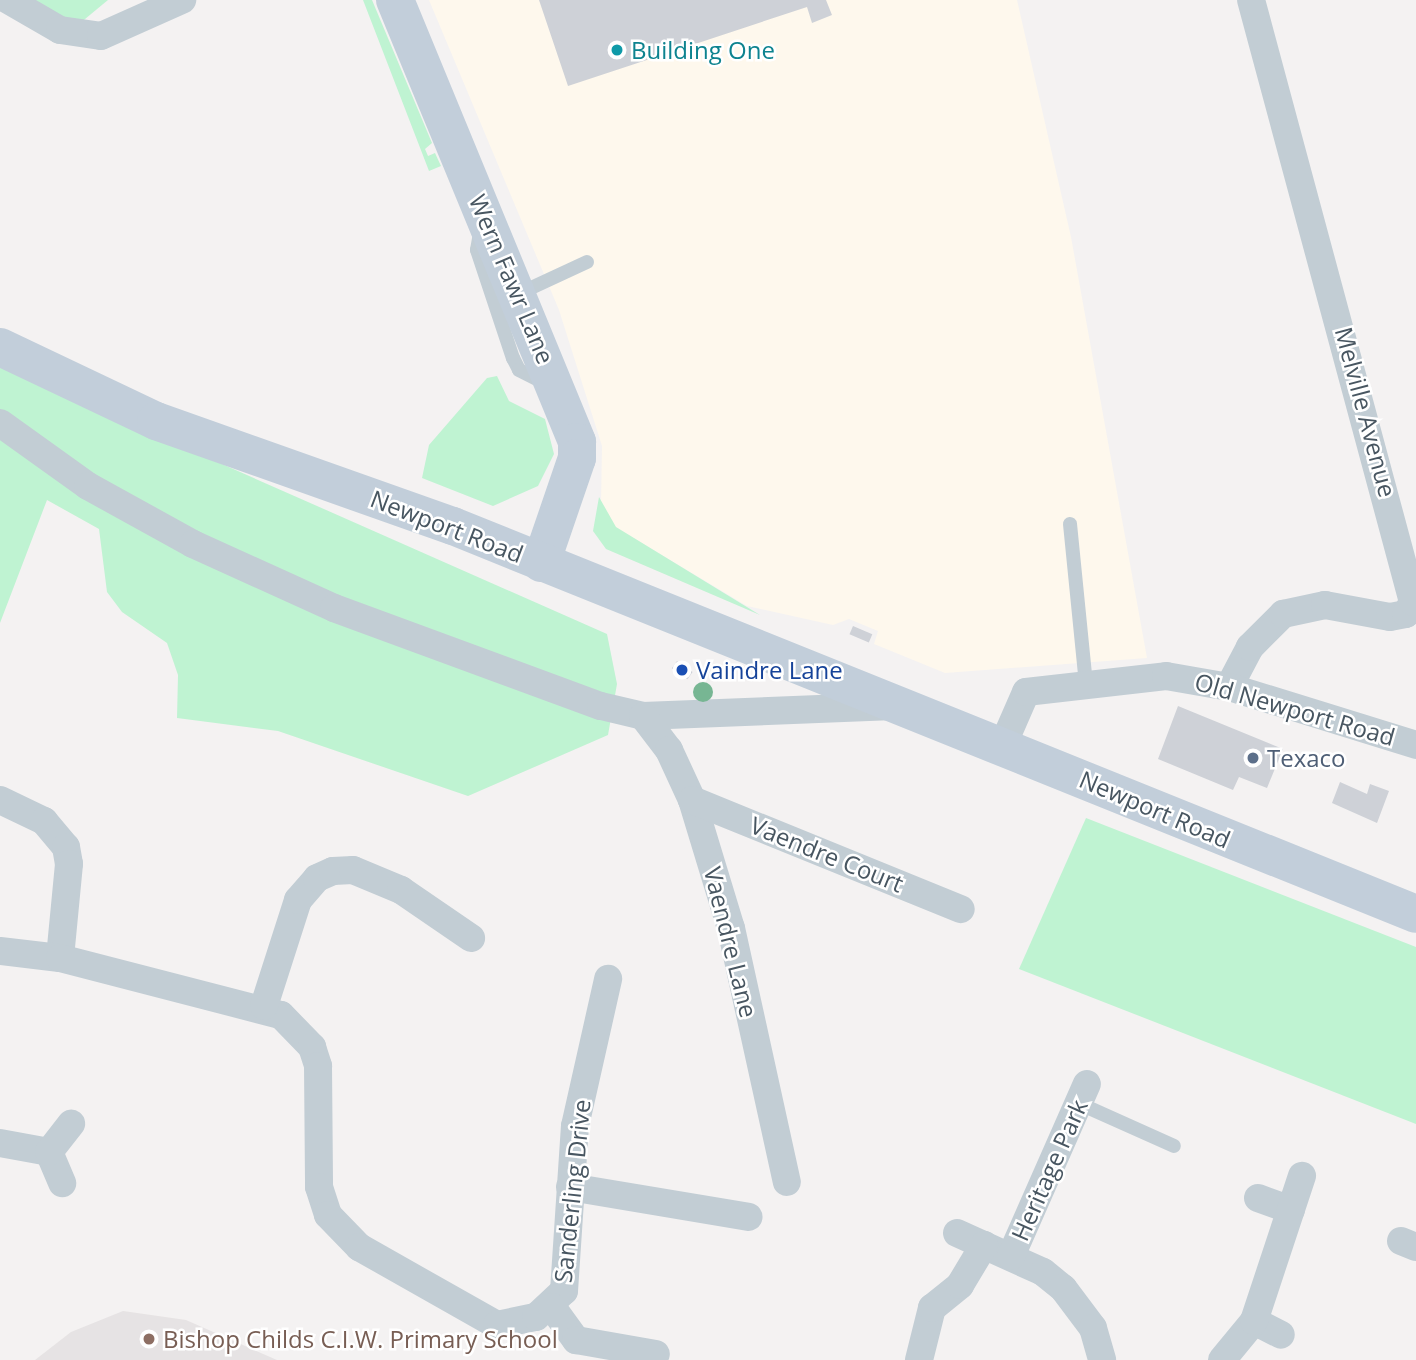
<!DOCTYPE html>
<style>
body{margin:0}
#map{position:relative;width:1416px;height:1360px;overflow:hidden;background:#f4f2f2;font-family:"Open Sans",sans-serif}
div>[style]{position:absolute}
.commercial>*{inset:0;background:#fef8ed}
.education>*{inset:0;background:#e6e3e4}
.green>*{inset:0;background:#bff3d2}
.building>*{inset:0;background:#ced1d7;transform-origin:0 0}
.lane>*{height:14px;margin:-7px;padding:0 7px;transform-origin:7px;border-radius:7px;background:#c2cdd4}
.street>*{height:28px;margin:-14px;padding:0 14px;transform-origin:14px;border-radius:14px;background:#c2cdd4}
.secondary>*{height:38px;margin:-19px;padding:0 19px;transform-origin:19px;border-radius:19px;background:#c2ceda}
.trees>*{width:20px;height:20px;margin:-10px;border-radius:50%;background:#77b693}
.dots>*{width:19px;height:19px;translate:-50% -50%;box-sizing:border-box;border:4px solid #fff;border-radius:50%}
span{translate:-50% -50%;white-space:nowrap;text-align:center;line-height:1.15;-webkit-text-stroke:5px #fff;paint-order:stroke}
.culture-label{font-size:24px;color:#0d838f}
.left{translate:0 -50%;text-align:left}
.street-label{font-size:24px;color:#485661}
.transit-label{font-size:24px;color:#164399}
.service-label{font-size:24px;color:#4e5e75}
.education-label{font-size:24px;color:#785e54}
</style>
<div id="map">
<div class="commercial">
<i style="clip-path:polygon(429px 0,1017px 0,1071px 237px,1147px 658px,945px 673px,874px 644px,878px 631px,849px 619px,833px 625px,747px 606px,615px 527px,601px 504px,602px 446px,559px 310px)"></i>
</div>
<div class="education">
<i style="clip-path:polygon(123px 1311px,186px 1320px,277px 1360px,35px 1360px,71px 1332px)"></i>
</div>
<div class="green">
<i style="clip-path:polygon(25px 0,108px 0,79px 24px)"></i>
<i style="clip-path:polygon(363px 0,372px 0,432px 143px,425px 149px,428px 156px,435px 153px,441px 166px,429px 171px)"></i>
<i style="clip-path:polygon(0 366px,607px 634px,617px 684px,608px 735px,468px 796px,278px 731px,177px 718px,178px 675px,167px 643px,122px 612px,107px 592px,99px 529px,47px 500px,0 623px)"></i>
<i style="clip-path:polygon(497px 376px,509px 401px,545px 419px,554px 454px,538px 486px,493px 506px,422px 478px,429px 445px,487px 378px)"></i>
<i style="clip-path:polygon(599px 497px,616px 527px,760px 615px,606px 549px,593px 531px)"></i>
<i style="clip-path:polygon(1086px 818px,1416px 947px,1416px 1124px,1019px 969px)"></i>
</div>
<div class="building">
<i style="clip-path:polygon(539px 0,826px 0,832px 15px,812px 23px,807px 7px,568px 86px)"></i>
<i style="left:853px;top:626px;width:21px;height:9px;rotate:23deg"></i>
<i style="left:677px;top:661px;width:19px;height:9px;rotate:35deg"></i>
<i style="clip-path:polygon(1178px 706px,1283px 749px,1267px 788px,1239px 777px,1233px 790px,1158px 759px)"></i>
<i style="clip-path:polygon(1340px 782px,1367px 794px,1370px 784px,1389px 791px,1377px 823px,1332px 803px)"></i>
</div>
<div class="lane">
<i style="left:480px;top:233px;width:17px;rotate:100deg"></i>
<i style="left:477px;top:250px;width:114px;rotate:71.6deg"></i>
<i style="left:513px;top:358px;width:13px;rotate:63deg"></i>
<i style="left:519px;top:370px;width:30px;rotate:27deg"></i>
<i style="left:518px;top:294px;width:76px;rotate:-24.9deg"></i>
<i style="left:1070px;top:524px;width:161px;rotate:84.3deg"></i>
<i style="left:1078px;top:1103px;width:105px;rotate:24.1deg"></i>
</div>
<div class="street">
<i style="left:8px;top:0;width:60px;rotate:30deg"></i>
<i style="left:60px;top:30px;width:41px;rotate:8.3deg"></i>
<i style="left:101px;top:36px;width:89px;rotate:-24deg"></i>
<i style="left:0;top:423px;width:108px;rotate:35.6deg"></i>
<i style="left:88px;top:486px;width:120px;rotate:28.9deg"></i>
<i style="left:193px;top:544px;width:155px;rotate:24.4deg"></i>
<i style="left:334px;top:608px;width:284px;rotate:20.2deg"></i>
<i style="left:601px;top:706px;width:43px;rotate:13.4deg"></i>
<i style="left:643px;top:716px;width:245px;rotate:-2.3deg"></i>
<i style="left:1229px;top:687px;width:45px;rotate:-62.3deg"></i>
<i style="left:1250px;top:647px;width:47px;rotate:-45deg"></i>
<i style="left:1283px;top:614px;width:43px;rotate:-12.1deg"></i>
<i style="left:1325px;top:605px;width:66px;rotate:10.5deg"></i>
<i style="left:1390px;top:617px;width:16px;rotate:-11deg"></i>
<i style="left:1406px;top:614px;width:14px;rotate:-60deg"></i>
<i style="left:1413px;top:602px;width:623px;rotate:-105.06deg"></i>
<i style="left:643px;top:716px;width:43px;rotate:52.6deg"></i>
<i style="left:669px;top:750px;width:55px;rotate:65.3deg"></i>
<i style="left:692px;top:800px;width:134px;rotate:73.1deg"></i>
<i style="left:731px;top:928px;width:260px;rotate:77.6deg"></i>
<i style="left:1002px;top:747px;width:60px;rotate:-66.4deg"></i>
<i style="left:1026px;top:692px;width:141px;rotate:-6.5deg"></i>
<i style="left:1166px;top:676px;width:64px;rotate:9.9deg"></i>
<i style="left:1229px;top:687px;width:196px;rotate:17.2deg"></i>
<i style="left:0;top:800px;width:49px;rotate:25.5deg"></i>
<i style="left:44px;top:821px;width:34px;rotate:50deg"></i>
<i style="left:66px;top:847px;width:17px;rotate:80deg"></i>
<i style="left:69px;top:864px;width:94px;rotate:95.5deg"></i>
<i style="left:692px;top:800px;width:290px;rotate:22.1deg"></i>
<i style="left:0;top:951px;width:60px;rotate:6.7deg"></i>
<i style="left:60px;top:958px;width:228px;rotate:14.5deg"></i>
<i style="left:281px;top:1015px;width:45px;rotate:45.9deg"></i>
<i style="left:312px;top:1047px;width:20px;rotate:72deg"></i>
<i style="left:318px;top:1066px;width:121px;rotate:89.5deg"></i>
<i style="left:319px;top:1187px;width:29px;rotate:72deg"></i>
<i style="left:328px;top:1215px;width:45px;rotate:45.9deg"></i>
<i style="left:359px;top:1247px;width:159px;rotate:29.5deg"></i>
<i style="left:497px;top:1325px;width:40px;rotate:-12deg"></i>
<i style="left:536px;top:1317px;width:38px;rotate:-43deg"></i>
<i style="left:564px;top:1291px;width:165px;rotate:-86.2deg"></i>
<i style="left:575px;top:1126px;width:151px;rotate:-77.3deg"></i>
<i style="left:264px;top:1006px;width:111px;rotate:-72.2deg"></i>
<i style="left:298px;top:900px;width:29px;rotate:-49deg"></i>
<i style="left:317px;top:878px;width:17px;rotate:-24deg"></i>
<i style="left:333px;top:871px;width:20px;rotate:-3deg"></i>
<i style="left:353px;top:870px;width:52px;rotate:22.6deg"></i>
<i style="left:401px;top:890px;width:85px;rotate:34.4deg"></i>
<i style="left:0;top:1143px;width:50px;rotate:10.4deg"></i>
<i style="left:49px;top:1152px;width:34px;rotate:67deg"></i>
<i style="left:49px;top:1152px;width:36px;rotate:-52deg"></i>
<i style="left:570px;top:1187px;width:181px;rotate:9.5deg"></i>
<i style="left:1258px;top:1198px;width:35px;rotate:20deg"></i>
<i style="left:957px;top:1233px;width:94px;rotate:24.4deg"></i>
<i style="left:1043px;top:1272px;width:26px;rotate:39deg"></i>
<i style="left:1063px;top:1288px;width:50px;rotate:53.1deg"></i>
<i style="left:1093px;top:1328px;width:33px;rotate:74deg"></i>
<i style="left:1401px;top:1241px;width:16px;rotate:22deg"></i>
<i style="left:1011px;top:1256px;width:188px;rotate:-66.2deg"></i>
<i style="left:552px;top:1307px;width:41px;rotate:54deg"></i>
<i style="left:576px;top:1340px;width:81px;rotate:9.9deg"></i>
<i style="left:1254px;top:1321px;width:30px;rotate:27deg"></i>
<i style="left:919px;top:1360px;width:54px;rotate:-76deg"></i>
<i style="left:932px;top:1308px;width:36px;rotate:-39deg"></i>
<i style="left:960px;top:1285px;width:47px;rotate:-59deg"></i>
<i style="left:1222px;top:1360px;width:50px;rotate:-50.6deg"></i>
<i style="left:1254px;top:1321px;width:153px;rotate:-71.7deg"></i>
</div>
<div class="secondary">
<i style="left:395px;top:0;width:478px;rotate:67.6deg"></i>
<i style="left:577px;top:442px;width:16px;rotate:90deg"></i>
<i style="left:577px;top:458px;width:111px;rotate:108.9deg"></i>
<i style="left:0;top:347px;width:173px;rotate:25.4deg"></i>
<i style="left:156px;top:421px;width:315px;rotate:19.5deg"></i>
<i style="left:453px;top:526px;width:1038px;rotate:21.94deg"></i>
</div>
<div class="trees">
<i style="left:703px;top:692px"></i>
</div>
<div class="dots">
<i style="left:617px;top:50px;background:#0f9aa8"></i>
<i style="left:682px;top:670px;background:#1a4fb4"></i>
<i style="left:1253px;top:758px;background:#5c6f8a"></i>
<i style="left:149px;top:1339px;background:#8d6e63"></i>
</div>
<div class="culture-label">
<span class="left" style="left:631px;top:50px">Building One</span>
</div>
<div class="street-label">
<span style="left:512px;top:279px;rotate:67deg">Wern Fawr Lane</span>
<span style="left:1366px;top:412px;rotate:75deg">Melville Avenue</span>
<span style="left:447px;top:526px;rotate:21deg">Newport Road</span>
<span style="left:1295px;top:709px;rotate:16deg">Old Newport Road</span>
<span style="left:1155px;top:809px;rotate:23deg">Newport Road</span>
<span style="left:827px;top:854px;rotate:22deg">Vaendre Court</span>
<span style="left:731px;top:942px;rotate:76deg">Vaendre Lane</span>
<span style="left:1049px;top:1170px;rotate:-66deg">Heritage Park</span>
<span style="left:572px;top:1191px;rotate:-84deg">Sanderling Drive</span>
</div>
<div class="transit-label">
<span class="left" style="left:696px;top:670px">Vaindre Lane</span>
</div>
<div class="service-label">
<span class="left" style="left:1267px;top:758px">Texaco</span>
</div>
<div class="education-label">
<span class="left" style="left:163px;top:1339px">Bishop Childs C.I.W. Primary School</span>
</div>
</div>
